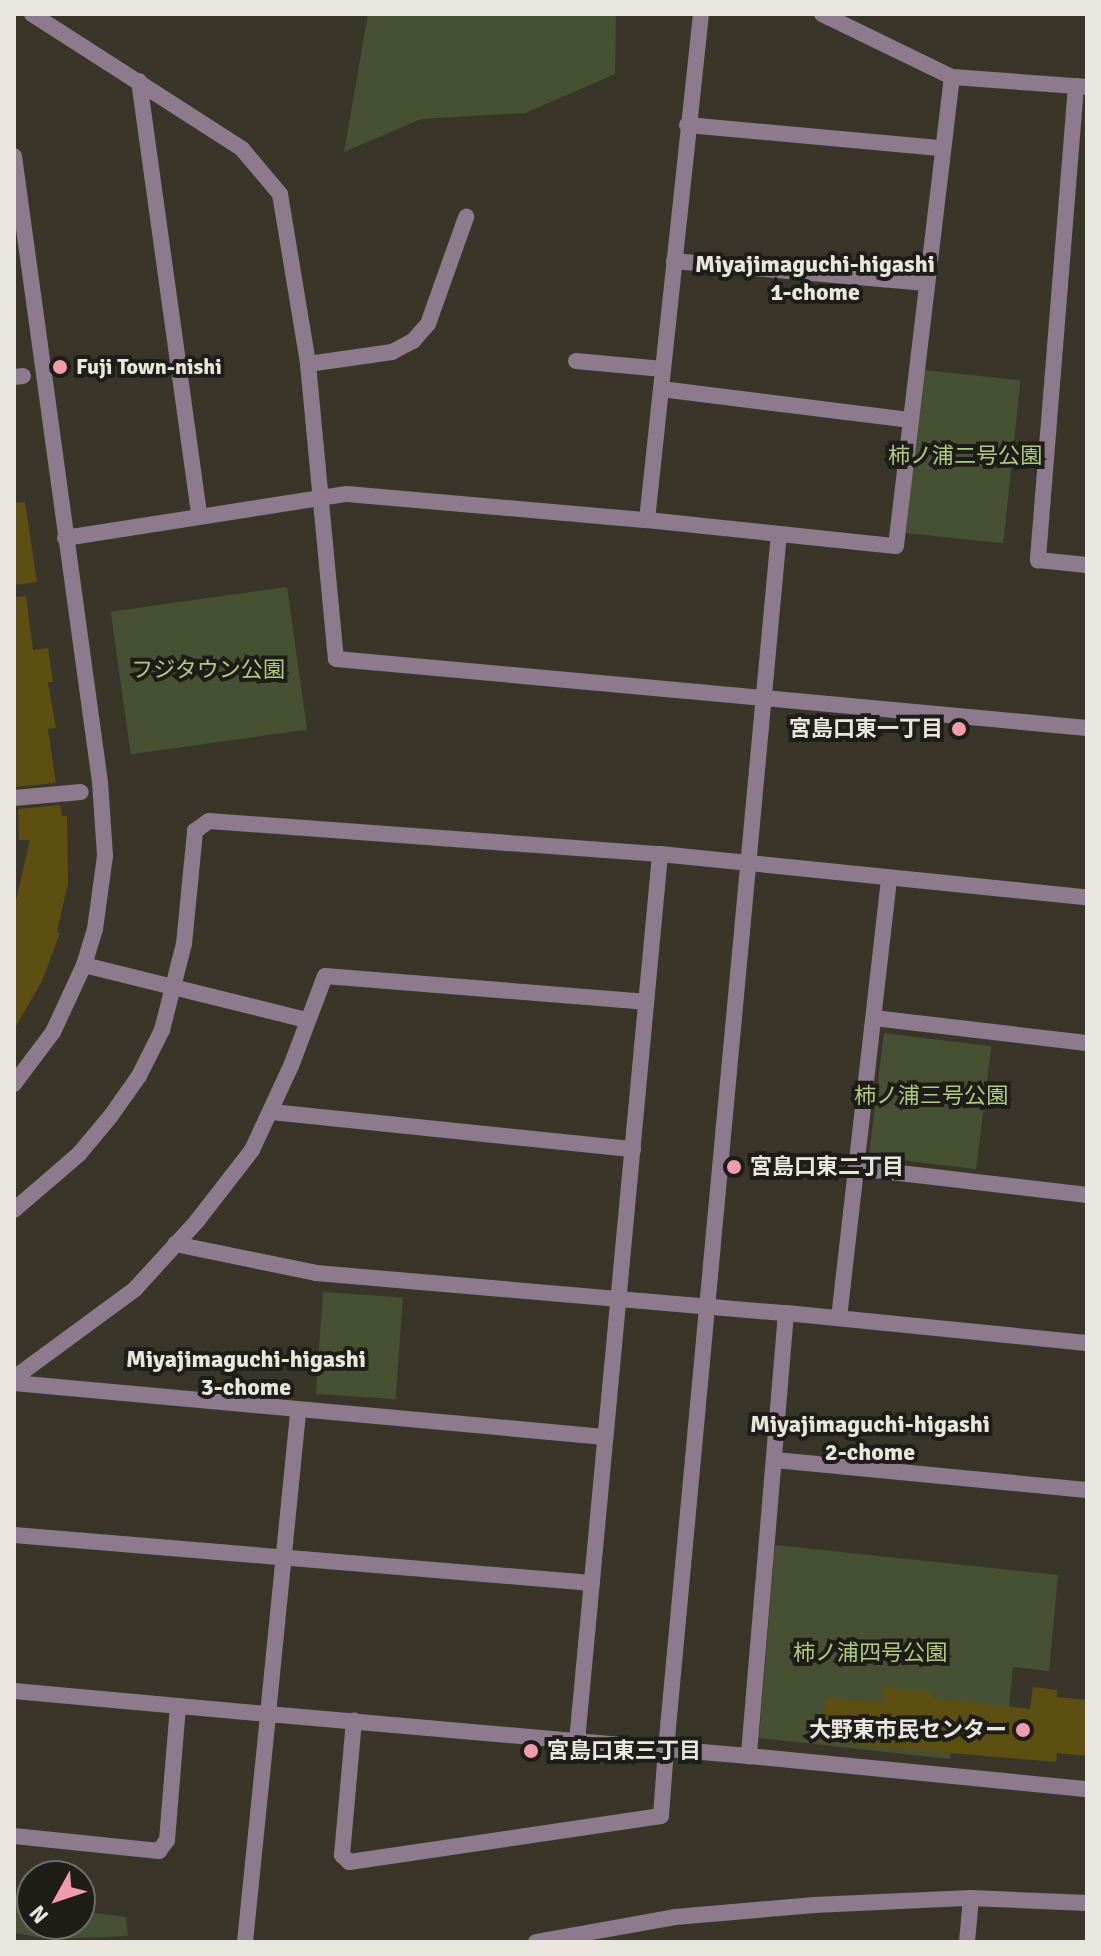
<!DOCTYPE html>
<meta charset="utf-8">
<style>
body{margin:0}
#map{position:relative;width:1101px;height:1956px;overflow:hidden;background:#393629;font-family:Signika,"Noto Sans JP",sans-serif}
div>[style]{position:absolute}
.green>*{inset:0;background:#465134;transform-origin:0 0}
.building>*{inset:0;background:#5c4f11}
.pedestrian>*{height:16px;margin:-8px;padding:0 8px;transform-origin:8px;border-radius:8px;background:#8d7a8c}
.minor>*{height:16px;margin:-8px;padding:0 8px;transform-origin:8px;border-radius:8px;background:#8d7a8c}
.tertiary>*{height:16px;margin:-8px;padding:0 8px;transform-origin:8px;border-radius:8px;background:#8d7a8c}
.dots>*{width:22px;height:22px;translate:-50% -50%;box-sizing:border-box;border:4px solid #1f1d18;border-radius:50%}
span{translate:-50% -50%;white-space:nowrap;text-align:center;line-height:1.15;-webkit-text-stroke:8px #1f1d18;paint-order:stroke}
.poi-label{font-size:22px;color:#e8e6de;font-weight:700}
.left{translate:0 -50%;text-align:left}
.right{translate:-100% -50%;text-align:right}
.park-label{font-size:22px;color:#aecc7d}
.neighbourhood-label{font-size:24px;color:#e8e6de;font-weight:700}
.frame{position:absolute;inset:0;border:16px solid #e8e6de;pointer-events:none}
.north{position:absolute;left:16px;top:1860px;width:80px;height:80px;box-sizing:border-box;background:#1f1d18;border:2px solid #6f6d67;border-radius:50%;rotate:230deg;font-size:22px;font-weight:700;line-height:32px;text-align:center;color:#e8e6de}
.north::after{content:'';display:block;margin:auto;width:28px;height:36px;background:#f29aae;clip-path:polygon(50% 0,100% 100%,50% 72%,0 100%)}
</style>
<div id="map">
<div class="green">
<i style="clip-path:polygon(368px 14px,616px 14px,615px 74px,525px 113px,421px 119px,344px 152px)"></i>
<i style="left:923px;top:370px;width:98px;height:164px;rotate:6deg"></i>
<i style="left:287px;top:587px;width:144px;height:178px;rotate:82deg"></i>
<i style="left:884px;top:1033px;width:108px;height:124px;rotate:7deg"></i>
<i style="left:323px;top:1292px;width:80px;height:102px;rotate:4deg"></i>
<i style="clip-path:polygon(775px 1545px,1058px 1575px,1049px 1671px,1013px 1667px,1009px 1707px,956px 1701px,950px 1759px,759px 1738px)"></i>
<i style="clip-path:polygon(14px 1899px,32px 1904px,32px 1924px,80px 1924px,80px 1911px,126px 1917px,128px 1936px,50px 1939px,14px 1933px)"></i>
</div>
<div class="building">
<i style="clip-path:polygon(25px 502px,37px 582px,14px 585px,14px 503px)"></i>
<i style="clip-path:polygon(26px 596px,33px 650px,48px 648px,53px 682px,48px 682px,56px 728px,48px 729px,56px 783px,14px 787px,14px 597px)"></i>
<i style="clip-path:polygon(60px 805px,62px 816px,67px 816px,68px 883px,57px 932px,60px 933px,42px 981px,14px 1030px,14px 909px,30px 840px,19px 840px,18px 809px)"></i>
<i style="clip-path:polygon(883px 1687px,932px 1692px,931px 1698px,1030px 1709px,1033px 1687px,1057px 1690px,1057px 1697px,1087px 1700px,1087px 1756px,1057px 1753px,1056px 1762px,822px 1742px,826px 1697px,882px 1703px)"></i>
</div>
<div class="pedestrian">
<i style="left:14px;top:377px;width:9px;rotate:-6deg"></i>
<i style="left:14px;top:798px;width:67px;rotate:-5.1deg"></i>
</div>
<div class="minor">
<i style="left:32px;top:14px;width:250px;rotate:32.7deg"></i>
<i style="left:242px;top:149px;width:59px;rotate:49.8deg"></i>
<i style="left:280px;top:194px;width:172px;rotate:80.6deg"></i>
<i style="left:308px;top:364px;width:296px;rotate:84.6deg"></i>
<i style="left:336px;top:659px;width:430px;rotate:5.2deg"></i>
<i style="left:822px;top:14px;width:144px;rotate:25.9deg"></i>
<i style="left:952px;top:77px;width:135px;rotate:4.2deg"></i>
<i style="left:139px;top:81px;width:438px;rotate:82.1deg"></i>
<i style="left:1076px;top:86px;width:476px;rotate:94.6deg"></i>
<i style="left:1038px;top:560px;width:49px;rotate:5.8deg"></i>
<i style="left:687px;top:125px;width:256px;rotate:5.2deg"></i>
<i style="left:674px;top:261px;width:253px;rotate:5deg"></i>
<i style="left:576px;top:361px;width:87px;rotate:5.3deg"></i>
<i style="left:308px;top:364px;width:85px;rotate:-8.1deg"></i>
<i style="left:392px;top:352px;width:24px;rotate:-28deg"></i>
<i style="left:413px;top:341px;width:23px;rotate:-49deg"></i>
<i style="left:428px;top:324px;width:114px;rotate:-70.4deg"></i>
<i style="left:661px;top:389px;width:252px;rotate:7.1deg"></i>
<i style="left:647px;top:520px;width:509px;rotate:-83.91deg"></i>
<i style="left:65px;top:538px;width:285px;rotate:-8.9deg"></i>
<i style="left:347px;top:494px;width:301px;rotate:5deg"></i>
<i style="left:647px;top:520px;width:250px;rotate:6deg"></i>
<i style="left:896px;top:546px;width:472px;rotate:-83.2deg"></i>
<i style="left:84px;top:965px;width:230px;rotate:13.9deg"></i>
<i style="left:874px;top:1018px;width:214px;rotate:6.7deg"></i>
<i style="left:272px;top:1112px;width:363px;rotate:5.9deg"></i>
<i style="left:857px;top:1168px;width:232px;rotate:6.7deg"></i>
<i style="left:14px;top:1210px;width:86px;rotate:-40.7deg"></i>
<i style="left:79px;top:1154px;width:48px;rotate:-50deg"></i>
<i style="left:110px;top:1117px;width:50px;rotate:-54.7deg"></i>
<i style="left:139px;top:1076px;width:51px;rotate:-63.4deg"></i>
<i style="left:162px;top:1030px;width:89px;rotate:-75.7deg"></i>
<i style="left:184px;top:944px;width:114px;rotate:-84.4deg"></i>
<i style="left:195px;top:831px;width:17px;rotate:-36deg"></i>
<i style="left:209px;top:821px;width:452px;rotate:4.2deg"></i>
<i style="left:660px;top:854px;width:429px;rotate:5.8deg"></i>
<i style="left:175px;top:1244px;width:144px;rotate:11.6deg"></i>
<i style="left:316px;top:1273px;width:472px;rotate:4.9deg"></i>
<i style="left:786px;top:1313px;width:445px;rotate:94.8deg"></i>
<i style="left:749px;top:1756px;width:83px;rotate:-175.2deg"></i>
<i style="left:666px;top:1749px;width:67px;rotate:94.3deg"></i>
<i style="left:661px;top:1816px;width:315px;rotate:171.6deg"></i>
<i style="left:349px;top:1862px;width:10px;rotate:-135deg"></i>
<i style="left:342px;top:1855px;width:135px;rotate:-84.9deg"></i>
<i style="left:786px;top:1313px;width:302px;rotate:5.7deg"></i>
<i style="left:839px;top:1318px;width:441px;rotate:-83.5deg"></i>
<i style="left:14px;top:1378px;width:150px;rotate:-36.3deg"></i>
<i style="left:135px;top:1289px;width:92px;rotate:-47.6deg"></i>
<i style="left:197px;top:1221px;width:90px;rotate:-52.2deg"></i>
<i style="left:252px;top:1150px;width:93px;rotate:-65.1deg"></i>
<i style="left:291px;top:1066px;width:96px;rotate:-69.3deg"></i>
<i style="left:325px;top:976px;width:321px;rotate:4.6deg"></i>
<i style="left:14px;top:1383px;width:593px;rotate:5.22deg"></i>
<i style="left:775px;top:1460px;width:313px;rotate:5.5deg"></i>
<i style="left:14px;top:1535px;width:580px;rotate:4.75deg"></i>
<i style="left:14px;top:1691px;width:255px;rotate:5.2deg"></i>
<i style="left:268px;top:1714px;width:304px;rotate:-84.3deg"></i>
<i style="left:577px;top:1741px;width:891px;rotate:-84.65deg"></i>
<i style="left:749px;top:1756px;width:340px;rotate:5.6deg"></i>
<i style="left:14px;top:1836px;width:146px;rotate:5.9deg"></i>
<i style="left:159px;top:1851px;width:14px;rotate:-54deg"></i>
<i style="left:167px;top:1840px;width:134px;rotate:-85.3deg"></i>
<i style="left:967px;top:1942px;width:44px;rotate:-84.8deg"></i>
</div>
<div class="tertiary">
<i style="left:14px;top:156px;width:632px;rotate:82.18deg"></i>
<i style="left:100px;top:782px;width:74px;rotate:86.1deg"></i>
<i style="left:105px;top:856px;width:74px;rotate:97.8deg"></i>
<i style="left:95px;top:929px;width:38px;rotate:107deg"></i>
<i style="left:84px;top:965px;width:74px;rotate:114.8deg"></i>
<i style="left:53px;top:1032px;width:65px;rotate:126.9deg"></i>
<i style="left:764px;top:698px;width:324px;rotate:5.3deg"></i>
<i style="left:245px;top:1942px;width:229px;rotate:-84.2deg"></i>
<i style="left:268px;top:1714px;width:400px;rotate:5deg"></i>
<i style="left:666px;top:1749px;width:1220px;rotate:-84.69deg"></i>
<i style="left:536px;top:1942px;width:141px;rotate:-10.2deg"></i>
<i style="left:675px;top:1917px;width:140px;rotate:-4.9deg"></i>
<i style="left:814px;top:1905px;width:157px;rotate:-2.6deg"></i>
<i style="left:971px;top:1898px;width:116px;rotate:2.5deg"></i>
</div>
<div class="dots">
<i style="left:60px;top:367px;background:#f29aae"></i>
<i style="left:959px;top:729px;background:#f29aae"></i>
<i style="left:734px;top:1167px;background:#f29aae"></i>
<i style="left:1023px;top:1730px;background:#f29aae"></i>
<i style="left:531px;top:1751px;background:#f29aae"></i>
</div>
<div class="poi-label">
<span class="left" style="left:76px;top:367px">Fuji Town-nishi</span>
<span class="right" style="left:943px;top:729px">宮島口東一丁目</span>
<span class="left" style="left:750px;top:1167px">宮島口東二丁目</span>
<span class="right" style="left:1007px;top:1730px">大野東市民センター</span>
<span class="left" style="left:547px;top:1751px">宮島口東三丁目</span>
</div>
<div class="park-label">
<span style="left:965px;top:456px">柿ノ浦二号公園</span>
<span style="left:208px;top:670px">フジタウン公園</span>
<span style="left:931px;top:1096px">柿ノ浦三号公園</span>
<span style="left:870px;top:1653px">柿ノ浦四号公園</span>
</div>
<div class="neighbourhood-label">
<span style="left:815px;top:279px">Miyajimaguchi-higashi<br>1-chome</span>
<span style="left:246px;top:1374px">Miyajimaguchi-higashi<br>3-chome</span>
<span style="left:870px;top:1439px">Miyajimaguchi-higashi<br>2-chome</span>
</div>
<div class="frame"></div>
<div class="north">N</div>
</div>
